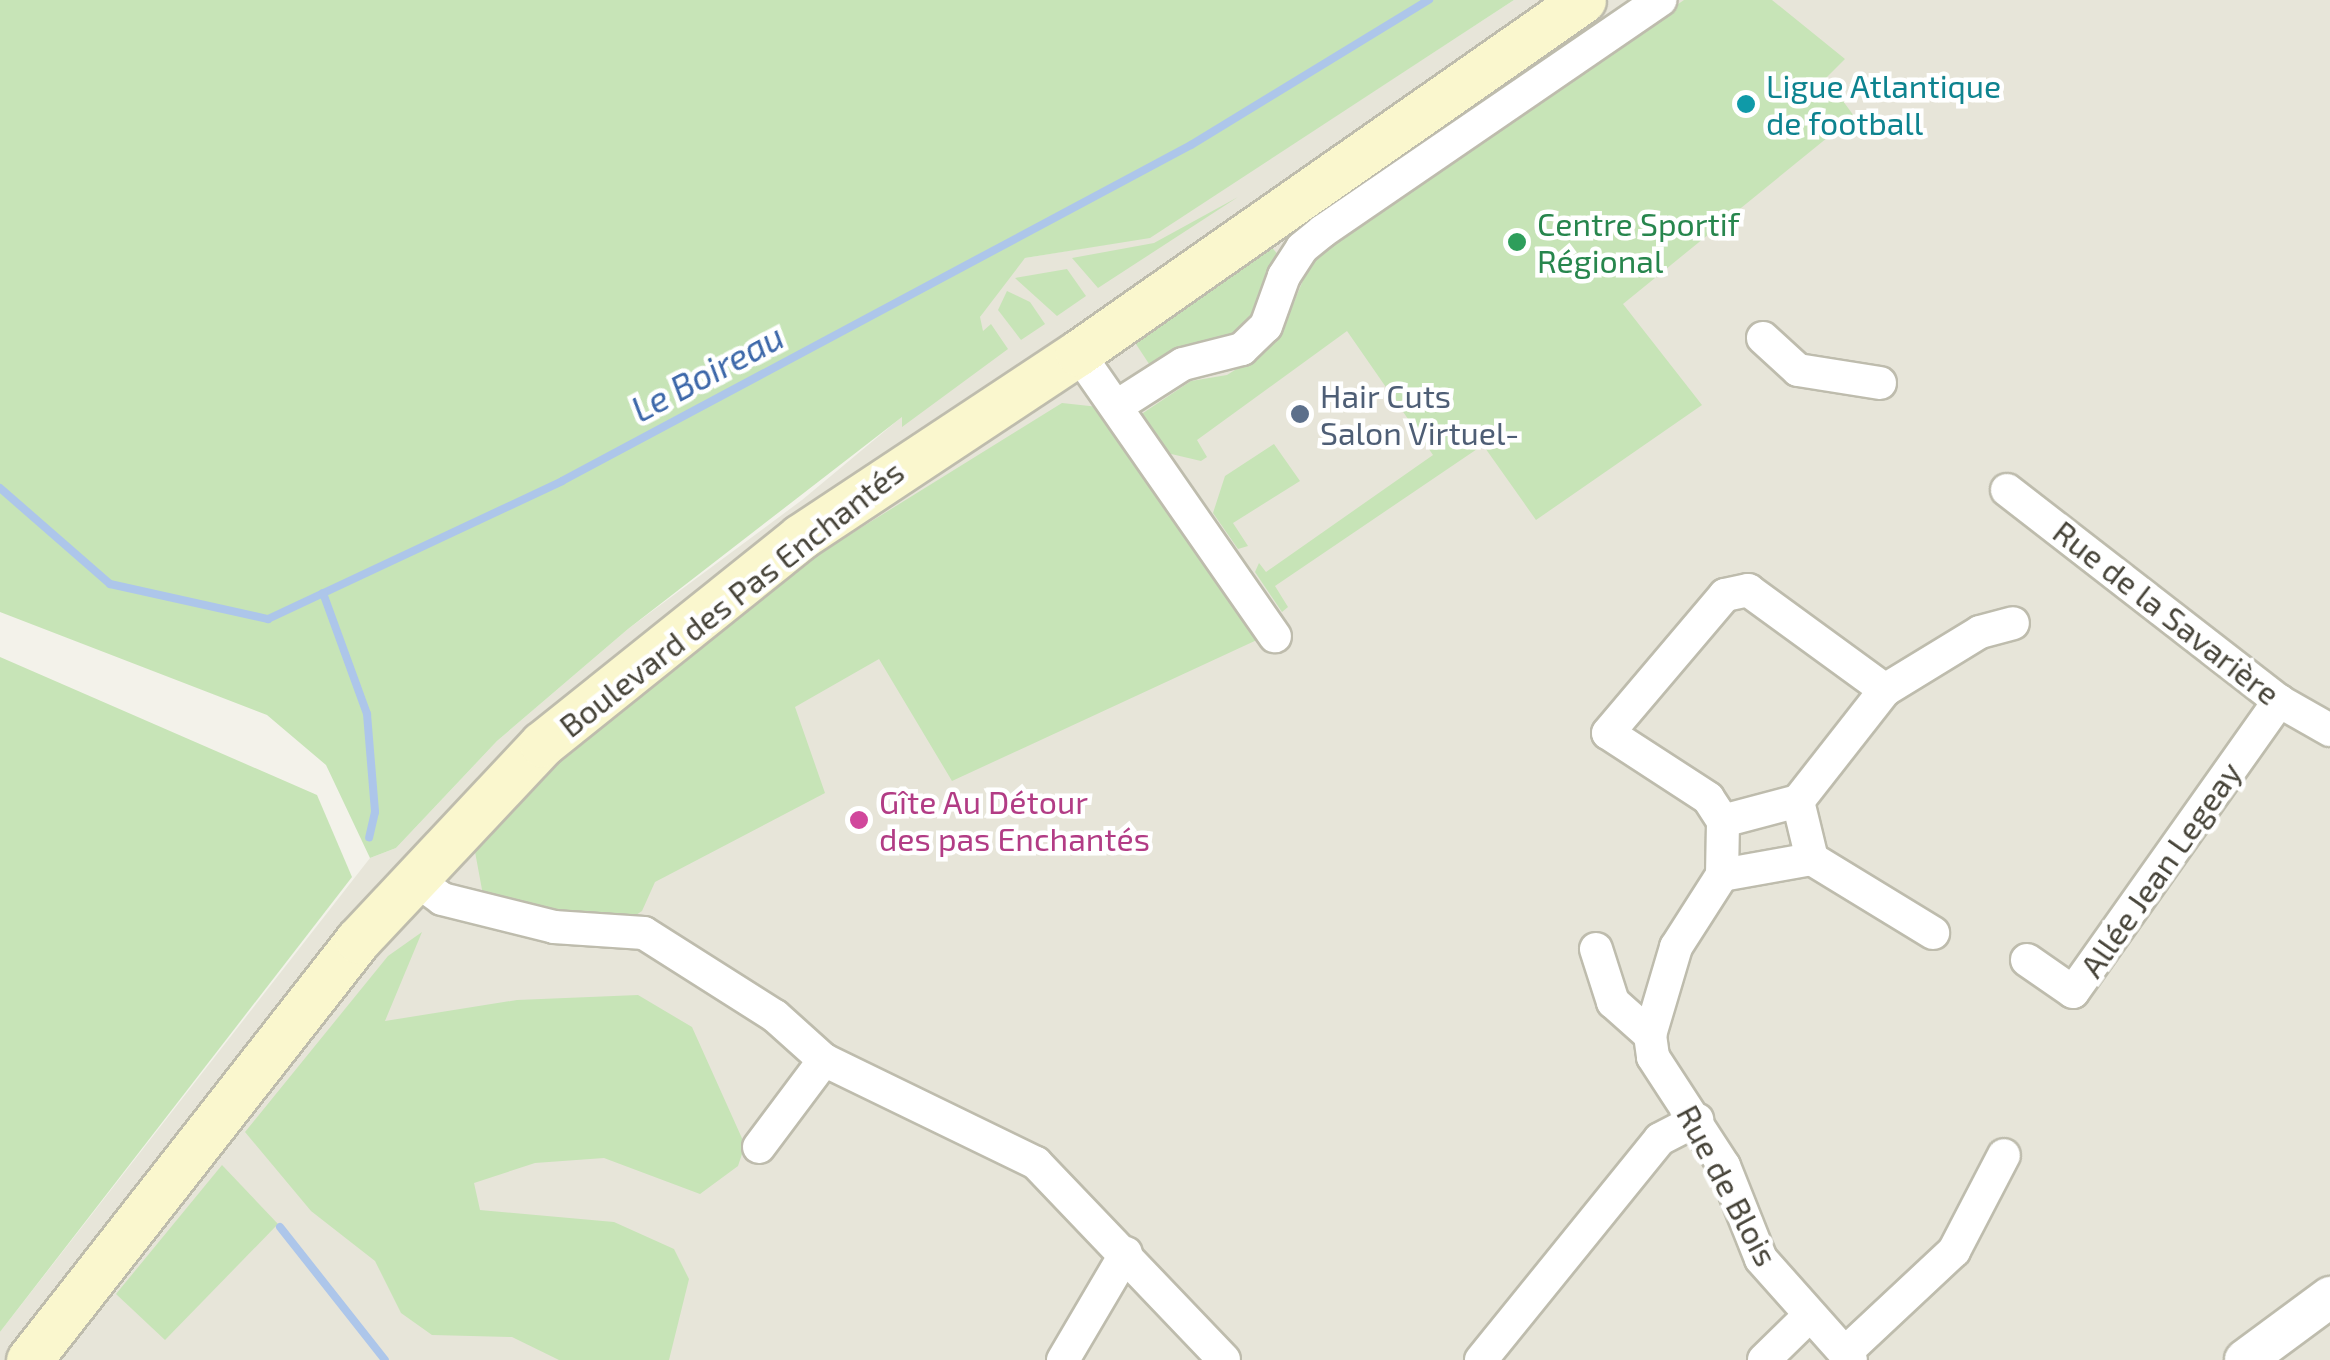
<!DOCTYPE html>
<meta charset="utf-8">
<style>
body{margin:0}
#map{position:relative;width:2330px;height:1360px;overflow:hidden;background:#f3f2ea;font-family:"Exo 2",sans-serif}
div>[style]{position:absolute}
.residential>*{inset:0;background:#e7e5d9}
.green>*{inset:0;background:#c7e4b7}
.stream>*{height:8px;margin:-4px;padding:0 4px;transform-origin:4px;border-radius:4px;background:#adc6ea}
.roads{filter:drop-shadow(2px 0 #bebcad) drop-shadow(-2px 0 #bebcad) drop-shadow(0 2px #bebcad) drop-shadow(0 -2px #bebcad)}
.minor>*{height:32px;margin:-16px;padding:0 16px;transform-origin:16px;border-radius:16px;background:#fff}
.tertiary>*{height:40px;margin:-20px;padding:0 20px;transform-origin:20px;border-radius:20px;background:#fff}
.secondary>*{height:45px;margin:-22.5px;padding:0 22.5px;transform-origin:22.5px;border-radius:22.5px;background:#faf7ce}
.dots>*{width:28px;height:28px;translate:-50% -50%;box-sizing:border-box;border:5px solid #fff;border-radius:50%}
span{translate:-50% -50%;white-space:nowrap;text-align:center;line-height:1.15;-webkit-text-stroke:9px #fff;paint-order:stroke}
.culture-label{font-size:32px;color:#0d838f}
.left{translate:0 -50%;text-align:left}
.leisure-label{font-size:32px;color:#27864d}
.service-label{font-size:32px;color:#4e5e75}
.street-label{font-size:32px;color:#474439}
.hotel-label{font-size:32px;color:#b23c85}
.water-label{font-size:35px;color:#3c67a9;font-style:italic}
</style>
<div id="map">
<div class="residential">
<i style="clip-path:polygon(1514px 0,2330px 0,2330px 1360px,0 1360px,0 1332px,370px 858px,396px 848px,497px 741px,628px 629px,802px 500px,975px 356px,980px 317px,1006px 274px,1025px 258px,1150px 237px)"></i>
</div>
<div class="green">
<i style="clip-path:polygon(0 0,1514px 0,1150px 238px,1025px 258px,980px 317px,983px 331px,991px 324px,1008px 349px,902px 427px,902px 417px,628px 629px,497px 741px,396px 848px,370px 858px,326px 765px,267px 715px,0 612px)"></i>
<i style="clip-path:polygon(1684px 0,1772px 0,1845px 59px,1826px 78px,1854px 116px,1623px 304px,1702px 405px,1536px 520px,1483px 445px,1275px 586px,1288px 607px,1282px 612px,1255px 572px,1259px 563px,1266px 572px,1433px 455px,1347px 331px,1197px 440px,1207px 457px,1201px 461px,1167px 453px,1140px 415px,1191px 381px,1227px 375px,1262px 353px,1284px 326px,1306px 273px,1301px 265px)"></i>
<i style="clip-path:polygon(1238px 197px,1098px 288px,1072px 258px,1154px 243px)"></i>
<i style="clip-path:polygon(1270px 245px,1279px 256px,1245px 332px,1153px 370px,1134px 341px)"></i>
<i style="clip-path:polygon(1067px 269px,1086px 296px,1057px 316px,1015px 278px)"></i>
<i style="clip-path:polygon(1007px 291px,1030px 302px,1045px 324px,1021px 340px,998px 310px)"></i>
<i style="clip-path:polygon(1062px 403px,1108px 408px,1259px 639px,952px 781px,879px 659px,795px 707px,825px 793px,655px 882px,642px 911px,624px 923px,483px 895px,473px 841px,517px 790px,825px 550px)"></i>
<i style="clip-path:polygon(1274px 444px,1300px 481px,1233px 523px,1248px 546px,1238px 549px,1213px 513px,1225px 476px)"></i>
<i style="clip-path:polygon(0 657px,317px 795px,352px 877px,0 1332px)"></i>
<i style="clip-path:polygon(422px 932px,385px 1021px,517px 1000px,638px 995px,692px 1027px,745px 1145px,738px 1166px,700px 1194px,604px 1158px,535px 1163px,474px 1183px,480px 1210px,614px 1222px,674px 1249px,689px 1279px,669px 1360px,559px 1360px,512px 1337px,432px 1335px,401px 1313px,375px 1261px,311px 1211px,245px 1132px,388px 956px)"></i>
<i style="clip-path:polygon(222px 1165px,278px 1224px,165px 1340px,116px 1294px)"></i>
</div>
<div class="stream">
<i style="left:0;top:488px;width:146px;rotate:41.1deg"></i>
<i style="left:110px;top:584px;width:162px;rotate:12.5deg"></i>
<i style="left:268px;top:619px;width:325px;rotate:-25.1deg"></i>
<i style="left:562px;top:481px;width:713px;rotate:-28.11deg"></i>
<i style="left:1191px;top:145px;width:279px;rotate:-31.4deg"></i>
<i style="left:323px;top:593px;width:129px;rotate:70deg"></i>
<i style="left:367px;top:714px;width:98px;rotate:85.3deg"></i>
<i style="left:375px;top:812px;width:26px;rotate:103deg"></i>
<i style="left:280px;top:1227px;width:169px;rotate:51.7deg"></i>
</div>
<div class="roads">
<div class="minor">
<i style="left:1763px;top:338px;width:47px;rotate:42.4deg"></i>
<i style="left:1798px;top:370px;width:83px;rotate:9deg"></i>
<i style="left:1078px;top:353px;width:345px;rotate:55.2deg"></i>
<i style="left:1117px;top:406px;width:78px;rotate:-32.5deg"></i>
<i style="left:1183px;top:364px;width:61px;rotate:-14.3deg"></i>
<i style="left:1242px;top:349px;width:33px;rotate:-44deg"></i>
<i style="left:1266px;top:326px;width:53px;rotate:-70.2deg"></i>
<i style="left:1284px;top:276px;width:33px;rotate:-57deg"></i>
<i style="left:1302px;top:248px;width:27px;rotate:-39deg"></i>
<i style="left:1323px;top:231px;width:409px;rotate:-34.4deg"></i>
<i style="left:2007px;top:490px;width:344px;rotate:37.8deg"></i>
<i style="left:2279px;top:701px;width:59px;rotate:29.6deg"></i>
<i style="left:1798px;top:801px;width:141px;rotate:-51.9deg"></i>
<i style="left:1885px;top:690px;width:111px;rotate:-31.4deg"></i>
<i style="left:1980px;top:632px;width:34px;rotate:-15deg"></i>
<i style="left:1812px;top:859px;width:142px;rotate:31.4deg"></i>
<i style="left:1722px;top:875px;width:91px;rotate:-10.1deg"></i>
<i style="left:1812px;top:859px;width:60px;rotate:-103.6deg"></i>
<i style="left:1798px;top:801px;width:78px;rotate:165.1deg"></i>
<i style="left:412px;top:877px;width:37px;rotate:36deg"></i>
<i style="left:442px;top:899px;width:115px;rotate:14deg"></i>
<i style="left:554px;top:927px;width:90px;rotate:3.8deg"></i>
<i style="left:644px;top:933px;width:155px;rotate:32.4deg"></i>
<i style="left:775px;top:1016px;width:66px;rotate:41.9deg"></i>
<i style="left:824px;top:1060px;width:236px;rotate:25.9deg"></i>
<i style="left:1036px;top:1163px;width:272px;rotate:46.3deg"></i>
<i style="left:1596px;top:949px;width:56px;rotate:72.2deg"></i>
<i style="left:1613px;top:1002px;width:50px;rotate:41.7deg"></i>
<i style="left:1650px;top:1035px;width:22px;rotate:82deg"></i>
<i style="left:1653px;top:1057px;width:130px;rotate:56.9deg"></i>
<i style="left:1724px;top:1166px;width:100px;rotate:68.3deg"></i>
<i style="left:1761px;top:1259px;width:135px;rotate:48.3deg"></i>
<i style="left:2027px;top:960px;width:56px;rotate:34.8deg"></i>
<i style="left:2073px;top:992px;width:357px;rotate:-54.7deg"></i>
<i style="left:1650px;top:1035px;width:92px;rotate:-73.5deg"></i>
<i style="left:1676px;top:947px;width:85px;rotate:-57.4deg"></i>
<i style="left:1722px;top:875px;width:54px;rotate:-88.9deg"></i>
<i style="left:1723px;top:821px;width:27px;rotate:-123deg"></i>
<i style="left:1708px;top:798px;width:119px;rotate:-147deg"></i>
<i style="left:1608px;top:733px;width:181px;rotate:-49.7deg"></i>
<i style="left:1725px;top:595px;width:24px;rotate:-12deg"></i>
<i style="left:1748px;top:590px;width:170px;rotate:36.1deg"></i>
<i style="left:759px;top:1147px;width:109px;rotate:-53.2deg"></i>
<i style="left:1846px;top:1352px;width:148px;rotate:-43.1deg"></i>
<i style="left:1954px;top:1251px;width:108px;rotate:-62.5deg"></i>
<i style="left:1063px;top:1360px;width:124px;rotate:-59.5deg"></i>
<i style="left:1481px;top:1360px;width:284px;rotate:-51deg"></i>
<i style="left:1660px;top:1139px;width:42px;rotate:-27.2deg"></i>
<i style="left:1764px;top:1360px;width:64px;rotate:-44.4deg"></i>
</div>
<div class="tertiary">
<i style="left:2245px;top:1360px;width:106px;rotate:-36.5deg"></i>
</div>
<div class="secondary">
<i style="left:29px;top:1360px;width:534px;rotate:-51.93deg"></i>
<i style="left:358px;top:940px;width:269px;rotate:-46.8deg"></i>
<i style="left:542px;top:744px;width:331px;rotate:-38.7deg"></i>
<i style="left:800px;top:537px;width:333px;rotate:-33.5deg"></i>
<i style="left:1078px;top:353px;width:616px;rotate:-34.95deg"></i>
</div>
</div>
<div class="dots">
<i style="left:1746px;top:104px;background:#0f9aa8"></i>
<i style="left:1517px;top:242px;background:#2e9e5b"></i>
<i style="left:1300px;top:414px;background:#5c6f8a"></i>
<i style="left:859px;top:820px;background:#d1479c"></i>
</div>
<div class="culture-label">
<span class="left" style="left:1766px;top:104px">Ligue Atlantique<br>de football</span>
</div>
<div class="leisure-label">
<span class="left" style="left:1537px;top:242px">Centre Sportif<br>Régional</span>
</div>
<div class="service-label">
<span class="left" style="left:1320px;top:414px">Hair Cuts<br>Salon Virtuel-</span>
</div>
<div class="street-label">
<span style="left:731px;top:598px;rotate:-38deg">Boulevard des Pas Enchantés</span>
<span style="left:2167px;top:612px;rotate:38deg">Rue de la Savarière</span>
<span style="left:2160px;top:869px;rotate:-55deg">Allée Jean Legeay</span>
<span style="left:1728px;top:1185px;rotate:62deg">Rue de Blois</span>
</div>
<div class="hotel-label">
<span class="left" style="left:879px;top:820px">Gîte Au Détour<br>des pas Enchantés</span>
</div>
<div class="water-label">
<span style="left:707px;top:372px;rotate:-28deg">Le Boireau</span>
</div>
</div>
